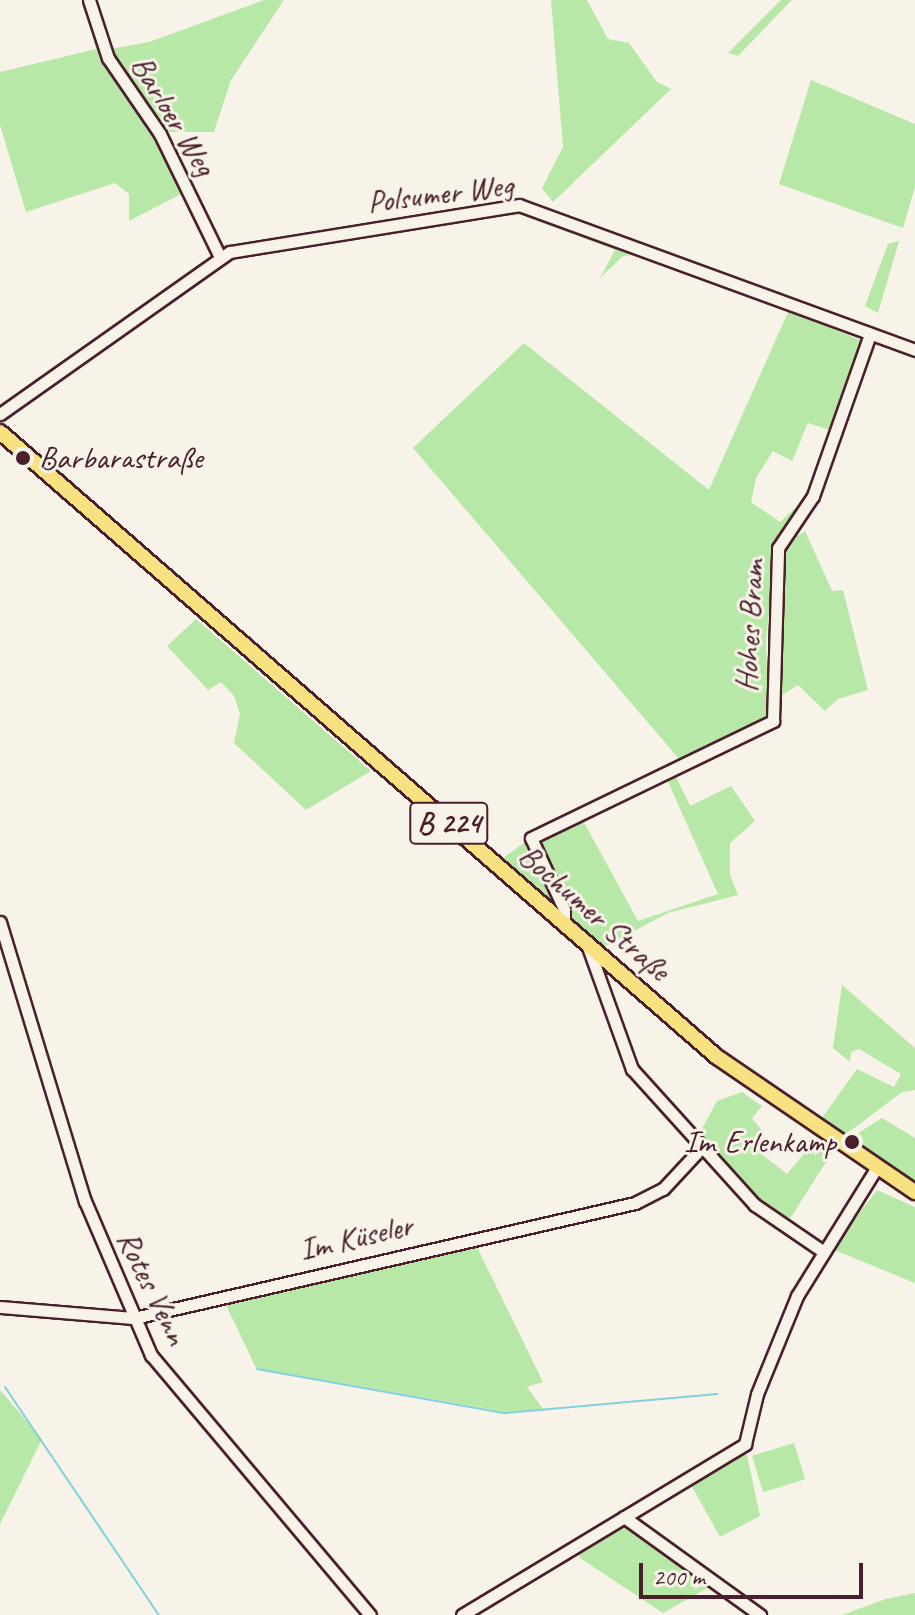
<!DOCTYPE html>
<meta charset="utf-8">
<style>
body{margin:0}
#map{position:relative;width:915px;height:1615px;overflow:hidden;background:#f7f3e8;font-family:Caveat,sans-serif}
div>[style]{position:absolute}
.green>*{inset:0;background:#b7e8a8;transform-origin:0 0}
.stream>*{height:2px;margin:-1px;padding:0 1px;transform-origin:1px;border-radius:1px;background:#80d1db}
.roads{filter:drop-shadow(2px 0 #4a1f2b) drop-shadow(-2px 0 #4a1f2b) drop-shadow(0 2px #4a1f2b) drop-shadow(0 -2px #4a1f2b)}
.minor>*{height:11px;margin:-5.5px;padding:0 5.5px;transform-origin:5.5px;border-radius:5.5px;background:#f7f3e8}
.major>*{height:14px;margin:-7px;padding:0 7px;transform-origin:7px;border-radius:7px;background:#f8e181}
.dots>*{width:22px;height:22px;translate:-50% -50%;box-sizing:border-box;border:4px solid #f7f3e8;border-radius:50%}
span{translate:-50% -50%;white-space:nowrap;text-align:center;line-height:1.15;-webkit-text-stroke:6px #f7f3e8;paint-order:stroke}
.shield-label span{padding:2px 6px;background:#f7f3e8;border:2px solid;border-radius:6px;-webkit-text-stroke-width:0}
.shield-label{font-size:30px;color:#4a1f2b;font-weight:700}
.street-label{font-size:32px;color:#4a1f2b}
.poi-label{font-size:32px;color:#4a1f2b}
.left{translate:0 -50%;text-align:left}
.right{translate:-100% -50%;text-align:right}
.scale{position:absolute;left:639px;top:1563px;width:224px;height:36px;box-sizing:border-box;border:4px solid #4a1f2b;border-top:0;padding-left:10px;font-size:24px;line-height:28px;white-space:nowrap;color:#4a1f2b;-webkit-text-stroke:6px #f7f3e8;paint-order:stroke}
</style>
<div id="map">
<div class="green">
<i style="clip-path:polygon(82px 0,99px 47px,185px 192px,129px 221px,129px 194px,115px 183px,26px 212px,0 125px,0 72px,96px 49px)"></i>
<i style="clip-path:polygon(264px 0,284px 0,231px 80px,214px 132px,164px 132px,110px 49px,149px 42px)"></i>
<i style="clip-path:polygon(551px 0,587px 0,608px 39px,629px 43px,657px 82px,671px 89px,553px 202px,542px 188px,563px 147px)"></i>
<i style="clip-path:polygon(781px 0,792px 0,738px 56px,728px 53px)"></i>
<i style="clip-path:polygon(811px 80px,915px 124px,915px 187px,903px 228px,779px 184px)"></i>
<i style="clip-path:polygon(525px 208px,641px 254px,623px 256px,600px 278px,615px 250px,521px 215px,462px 217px)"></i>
<i style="clip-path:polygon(899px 241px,878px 313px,865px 306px,888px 244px)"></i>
<i style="clip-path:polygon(789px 310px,865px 342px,833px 431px,808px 423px,792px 461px,773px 451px,756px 478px,751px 502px,780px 522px,812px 492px,777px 543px,766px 639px,768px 718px,680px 760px,413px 448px,524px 343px,709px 490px)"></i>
<i style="clip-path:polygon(805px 531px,832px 591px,843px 590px,868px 690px,838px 699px,825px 711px,798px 685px,776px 699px,783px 545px)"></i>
<i style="clip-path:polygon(196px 619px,371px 771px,306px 810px,234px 743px,240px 714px,234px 696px,221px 682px,208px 690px,167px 646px)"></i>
<i style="clip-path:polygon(675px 774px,690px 806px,731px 786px,755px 821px,730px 843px,730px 875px,738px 895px,668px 913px,600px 949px,568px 922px,534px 839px,580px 815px,638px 921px,718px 894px,666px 777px)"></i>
<i style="clip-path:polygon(525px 842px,557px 898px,560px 912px,499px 861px)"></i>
<i style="clip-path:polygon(842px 985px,915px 1048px,915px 1090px,902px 1092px,841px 1138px,820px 1121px,857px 1069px,894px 1087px,901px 1074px,859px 1049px,851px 1052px,850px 1062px,833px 1048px)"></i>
<i style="clip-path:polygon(742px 1092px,762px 1106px,752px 1118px,763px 1132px,753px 1147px,787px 1174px,816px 1139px,833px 1151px,791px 1217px,784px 1219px,759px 1200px,699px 1134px,717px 1101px)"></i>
<i style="clip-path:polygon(882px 1118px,915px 1138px,915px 1182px,850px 1138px)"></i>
<i style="clip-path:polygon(877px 1190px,915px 1207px,915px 1283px,832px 1249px)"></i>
<i style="clip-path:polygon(475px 1243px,543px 1382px,527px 1387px,543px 1409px,506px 1412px,256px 1368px,225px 1303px)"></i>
<i style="clip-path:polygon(0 1390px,42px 1439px,0 1524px)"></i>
<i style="left:794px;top:1443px;width:38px;height:44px;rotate:73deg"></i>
<i style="clip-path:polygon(739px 1454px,747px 1455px,760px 1516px,720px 1537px,690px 1483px)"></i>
<i style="clip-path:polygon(625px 1523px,711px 1586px,663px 1613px,580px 1558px,578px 1552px)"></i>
<i style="clip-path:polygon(915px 1593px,915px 1615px,842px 1615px,886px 1599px)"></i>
</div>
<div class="stream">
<i style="left:257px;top:1369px;width:252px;rotate:10.1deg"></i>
<i style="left:505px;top:1413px;width:213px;rotate:-5.1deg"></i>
<i style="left:5px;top:1387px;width:275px;rotate:56deg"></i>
</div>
<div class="roads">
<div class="minor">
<i style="left:89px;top:0;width:61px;rotate:71.9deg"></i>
<i style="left:108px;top:58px;width:92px;rotate:55.6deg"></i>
<i style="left:160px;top:134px;width:137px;rotate:64deg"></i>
<i style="left:0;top:414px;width:281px;rotate:-35.2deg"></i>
<i style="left:230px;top:252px;width:293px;rotate:-9.2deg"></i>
<i style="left:519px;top:205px;width:422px;rotate:20.1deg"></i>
<i style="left:0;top:922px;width:292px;rotate:73.1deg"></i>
<i style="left:85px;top:1201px;width:168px;rotate:66.8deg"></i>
<i style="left:151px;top:1355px;width:340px;rotate:49.9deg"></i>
<i style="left:564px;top:924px;width:15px;rotate:-90deg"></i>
<i style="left:564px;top:909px;width:78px;rotate:-114.9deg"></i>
<i style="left:531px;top:838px;width:269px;rotate:-25.8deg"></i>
<i style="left:773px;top:721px;width:173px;rotate:-88.3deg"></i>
<i style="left:778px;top:548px;width:63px;rotate:-56.1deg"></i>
<i style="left:813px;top:496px;width:172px;rotate:-70.6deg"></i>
<i style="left:587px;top:944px;width:133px;rotate:70.2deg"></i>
<i style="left:632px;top:1069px;width:183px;rotate:47.9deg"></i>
<i style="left:755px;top:1205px;width:83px;rotate:34.3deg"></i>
<i style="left:0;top:1307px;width:134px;rotate:4.7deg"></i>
<i style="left:134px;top:1318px;width:514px;rotate:-12.93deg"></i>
<i style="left:635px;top:1203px;width:31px;rotate:-27deg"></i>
<i style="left:663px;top:1189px;width:57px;rotate:-47.1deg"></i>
<i style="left:624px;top:1517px;width:168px;rotate:35.8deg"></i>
<i style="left:462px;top:1615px;width:331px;rotate:-31.1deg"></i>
<i style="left:745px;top:1444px;width:51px;rotate:-76.5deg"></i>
<i style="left:757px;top:1394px;width:106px;rotate:-67.8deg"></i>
<i style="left:797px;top:1296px;width:152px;rotate:-58.2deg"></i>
</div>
<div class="major">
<i style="left:0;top:432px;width:951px;rotate:41.08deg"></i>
<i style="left:717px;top:1057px;width:240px;rotate:34.3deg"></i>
</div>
</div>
<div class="dots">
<i style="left:23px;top:458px;background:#4a1f2b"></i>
<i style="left:852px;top:1142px;background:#4a1f2b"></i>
</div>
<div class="shield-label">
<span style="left:449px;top:823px">B 224</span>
</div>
<div class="street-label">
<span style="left:173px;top:116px;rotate:59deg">Barloer Weg</span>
<span style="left:440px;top:194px;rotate:-7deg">Polsumer Weg</span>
<span style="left:750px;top:626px;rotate:-87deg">Hohes Bram</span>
<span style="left:594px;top:913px;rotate:41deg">Bochumer Straße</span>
<span style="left:356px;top:1238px;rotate:-13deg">Im Küseler</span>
<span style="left:152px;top:1288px;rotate:64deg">Rotes Venn</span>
</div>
<div class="poi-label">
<span class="left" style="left:39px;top:458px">Barbarastraße</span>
<span class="right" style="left:836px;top:1142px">Im Erlenkamp</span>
</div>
<div class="scale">200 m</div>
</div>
